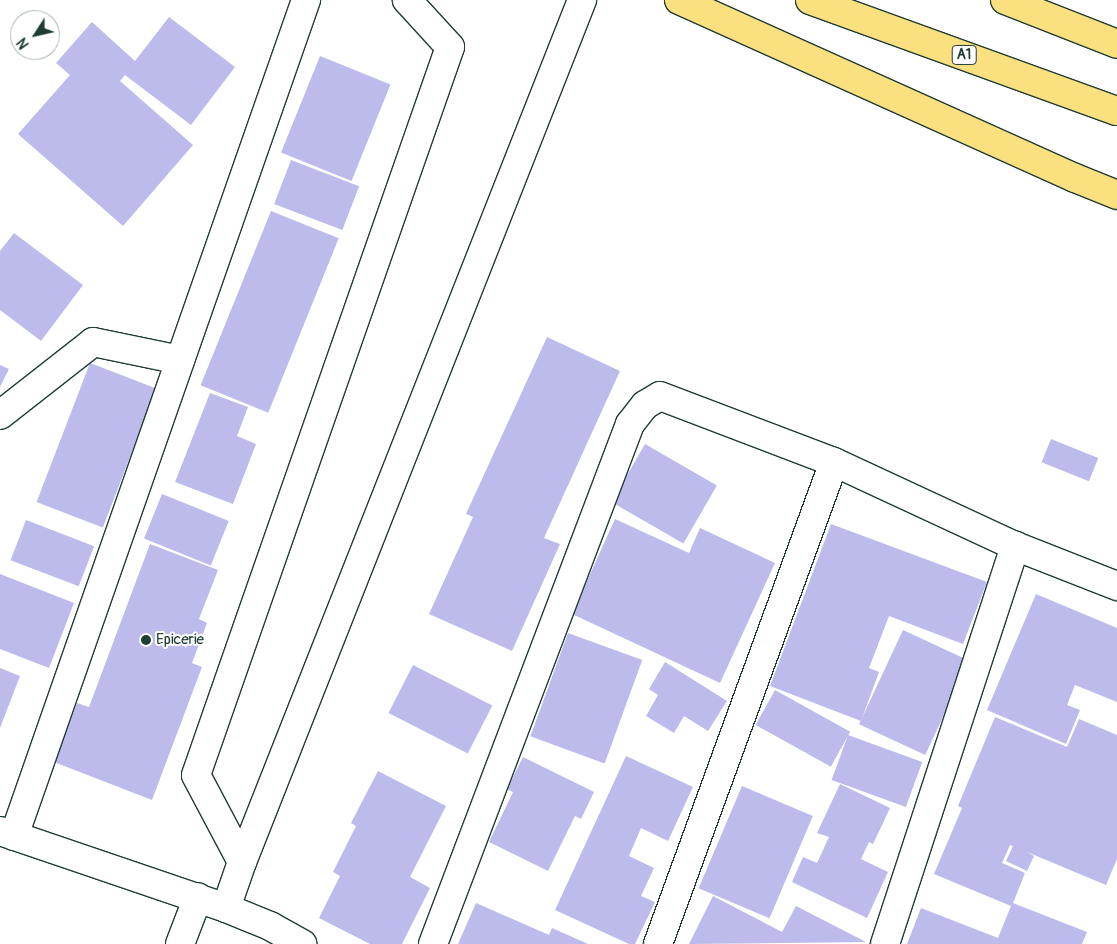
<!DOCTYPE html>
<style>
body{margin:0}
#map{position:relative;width:1117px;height:944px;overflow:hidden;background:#fff;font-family:Pangolin,sans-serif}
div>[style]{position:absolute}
.building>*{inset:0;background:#bdbaec;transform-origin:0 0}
.roads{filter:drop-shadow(1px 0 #1f3d34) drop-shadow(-1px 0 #1f3d34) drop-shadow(0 1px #1f3d34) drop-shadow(0 -1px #1f3d34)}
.minor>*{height:28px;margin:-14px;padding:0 14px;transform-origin:14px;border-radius:14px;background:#fff}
.highway>*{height:28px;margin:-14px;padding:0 14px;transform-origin:14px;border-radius:14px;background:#fbe080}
.dots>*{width:14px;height:14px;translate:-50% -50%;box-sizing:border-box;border:2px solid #fff;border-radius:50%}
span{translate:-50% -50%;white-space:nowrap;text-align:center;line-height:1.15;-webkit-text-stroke:4px #fff;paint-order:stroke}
.shield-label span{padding:1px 4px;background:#fff;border:1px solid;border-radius:4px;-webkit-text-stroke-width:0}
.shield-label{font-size:14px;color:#1f3d34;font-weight:700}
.poi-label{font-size:15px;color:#1f3d34}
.left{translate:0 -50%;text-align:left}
.north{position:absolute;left:10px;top:10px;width:50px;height:50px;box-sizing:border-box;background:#fff;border:1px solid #a5b1ae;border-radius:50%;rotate:235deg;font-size:14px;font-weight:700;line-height:20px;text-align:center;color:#1f3d34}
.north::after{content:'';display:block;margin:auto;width:18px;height:22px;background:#1f3d34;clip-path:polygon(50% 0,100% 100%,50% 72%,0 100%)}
</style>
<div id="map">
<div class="building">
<i style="clip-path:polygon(169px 17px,235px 67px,191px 125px,125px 75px,120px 81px,193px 145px,123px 226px,18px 134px,70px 75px,56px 63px,92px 22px,135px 61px)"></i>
<i style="left:320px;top:56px;width:76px;height:104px;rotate:22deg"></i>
<i style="left:291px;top:160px;width:73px;height:47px;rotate:21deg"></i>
<i style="left:271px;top:211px;width:73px;height:188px;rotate:22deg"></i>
<i style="clip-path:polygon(14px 233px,83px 285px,41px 341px,0 310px,0 251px)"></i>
<i style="clip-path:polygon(547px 337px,620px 371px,544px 538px,560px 544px,512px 651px,429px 614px,473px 517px,466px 514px)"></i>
<i style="left:90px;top:363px;width:71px;height:149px;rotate:21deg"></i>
<i style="clip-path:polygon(0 365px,9px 369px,0 387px)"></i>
<i style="clip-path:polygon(210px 393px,248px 407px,237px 436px,256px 444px,233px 504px,175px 482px)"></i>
<i style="left:1051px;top:439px;width:51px;height:25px;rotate:22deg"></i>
<i style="left:645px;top:444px;width:83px;height:67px;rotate:30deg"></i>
<i style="left:162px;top:494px;width:72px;height:48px;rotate:22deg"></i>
<i style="clip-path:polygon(615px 519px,689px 553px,700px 528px,775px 563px,720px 683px,572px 614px)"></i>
<i style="left:26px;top:520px;width:73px;height:43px;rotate:21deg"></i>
<i style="clip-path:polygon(831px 524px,987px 582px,963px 644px,889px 616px,869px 668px,879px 672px,861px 721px,770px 686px)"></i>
<i style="clip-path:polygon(150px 544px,218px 570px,199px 619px,207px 623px,192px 663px,202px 667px,152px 800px,54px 762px,77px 703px,89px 707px)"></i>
<i style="clip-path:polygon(0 574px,74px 603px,49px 668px,0 649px)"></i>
<i style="clip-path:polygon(1036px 594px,1117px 628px,1117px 702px,1075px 685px,1067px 705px,1080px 710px,1066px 744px,987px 710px)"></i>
<i style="left:903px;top:630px;width:73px;height:104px;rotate:25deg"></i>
<i style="left:568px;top:633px;width:79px;height:110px;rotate:20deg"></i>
<i style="clip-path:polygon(665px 662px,727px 701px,708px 731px,684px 716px,674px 733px,646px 716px,658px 695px,649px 689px)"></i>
<i style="left:413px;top:665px;width:89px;height:54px;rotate:27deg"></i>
<i style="clip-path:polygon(0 668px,20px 676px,0 728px)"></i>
<i style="left:775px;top:690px;width:86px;height:40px;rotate:29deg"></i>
<i style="clip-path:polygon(995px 717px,1067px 747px,1079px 719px,1117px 735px,1117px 859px,1106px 885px,1027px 852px,1034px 856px,1027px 871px,1006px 861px,1013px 846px,1010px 845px,1002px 863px,1025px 873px,1013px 903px,1087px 932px,1082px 944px,907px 944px,921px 908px,998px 938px,1011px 906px,934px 874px,962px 808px,958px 806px)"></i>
<i style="left:848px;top:735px;width:79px;height:48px;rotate:20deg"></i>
<i style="clip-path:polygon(626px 756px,693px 787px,668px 841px,641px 828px,629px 856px,654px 868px,641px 896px,655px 902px,635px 944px,629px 944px,555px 910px)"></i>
<i style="clip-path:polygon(523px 757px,594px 792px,581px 819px,575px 816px,548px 871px,489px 842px,513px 792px,507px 789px)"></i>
<i style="clip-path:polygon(378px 771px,446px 806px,410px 877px,430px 888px,402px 944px,370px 944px,319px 918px,340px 876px,333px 872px,356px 826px,351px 823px)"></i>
<i style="clip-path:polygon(840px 784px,890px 808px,873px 844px,869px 842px,861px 859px,888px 872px,867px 918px,792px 882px,803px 857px,817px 863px,829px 837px,817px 833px)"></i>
<i style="left:742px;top:786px;width:77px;height:111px;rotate:23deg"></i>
<i style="clip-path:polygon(713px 896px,782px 932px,796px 906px,866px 942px,689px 944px)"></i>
<i style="clip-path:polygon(476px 903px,549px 935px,552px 928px,588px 944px,458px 944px)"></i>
</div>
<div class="roads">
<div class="minor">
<i style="left:0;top:415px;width:118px;rotate:-38.1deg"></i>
<i style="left:93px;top:342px;width:89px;rotate:11.7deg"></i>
<i style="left:0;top:831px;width:239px;rotate:18.8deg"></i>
<i style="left:226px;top:908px;width:48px;rotate:22.2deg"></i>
<i style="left:270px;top:926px;width:37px;rotate:29deg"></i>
<i style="left:14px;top:836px;width:886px;rotate:-70.75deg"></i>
<i style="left:242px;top:862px;width:98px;rotate:-117.9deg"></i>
<i style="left:196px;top:775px;width:771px;rotate:-70.77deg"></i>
<i style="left:450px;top:47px;width:64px;rotate:-132.5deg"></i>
<i style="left:226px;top:908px;width:49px;rotate:-70.8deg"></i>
<i style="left:242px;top:862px;width:927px;rotate:-68.47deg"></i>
<i style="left:180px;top:944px;width:50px;rotate:-69deg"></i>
<i style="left:433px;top:944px;width:556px;rotate:-69.25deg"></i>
<i style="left:630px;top:424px;width:24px;rotate:-52deg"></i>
<i style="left:645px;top:405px;width:17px;rotate:-31deg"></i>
<i style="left:660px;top:396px;width:186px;rotate:20.8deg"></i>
<i style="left:834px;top:462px;width:200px;rotate:24.9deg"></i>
<i style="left:1015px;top:546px;width:110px;rotate:21.4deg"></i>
<i style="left:658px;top:944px;width:513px;rotate:-69.94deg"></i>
<i style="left:885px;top:944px;width:419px;rotate:-71.9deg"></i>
</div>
<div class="highway">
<i style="left:679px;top:0;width:434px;rotate:24.2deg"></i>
<i style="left:1075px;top:178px;width:45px;rotate:22deg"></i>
<i style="left:810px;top:0;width:326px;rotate:19.9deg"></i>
<i style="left:1005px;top:0;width:120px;rotate:21.4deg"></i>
</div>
</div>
<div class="dots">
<i style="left:146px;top:640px;background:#1f3d34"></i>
</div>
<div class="shield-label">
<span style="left:964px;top:55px">A1</span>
</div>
<div class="poi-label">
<span class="left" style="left:156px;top:640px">Epicerie</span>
</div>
<div class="north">N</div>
</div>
